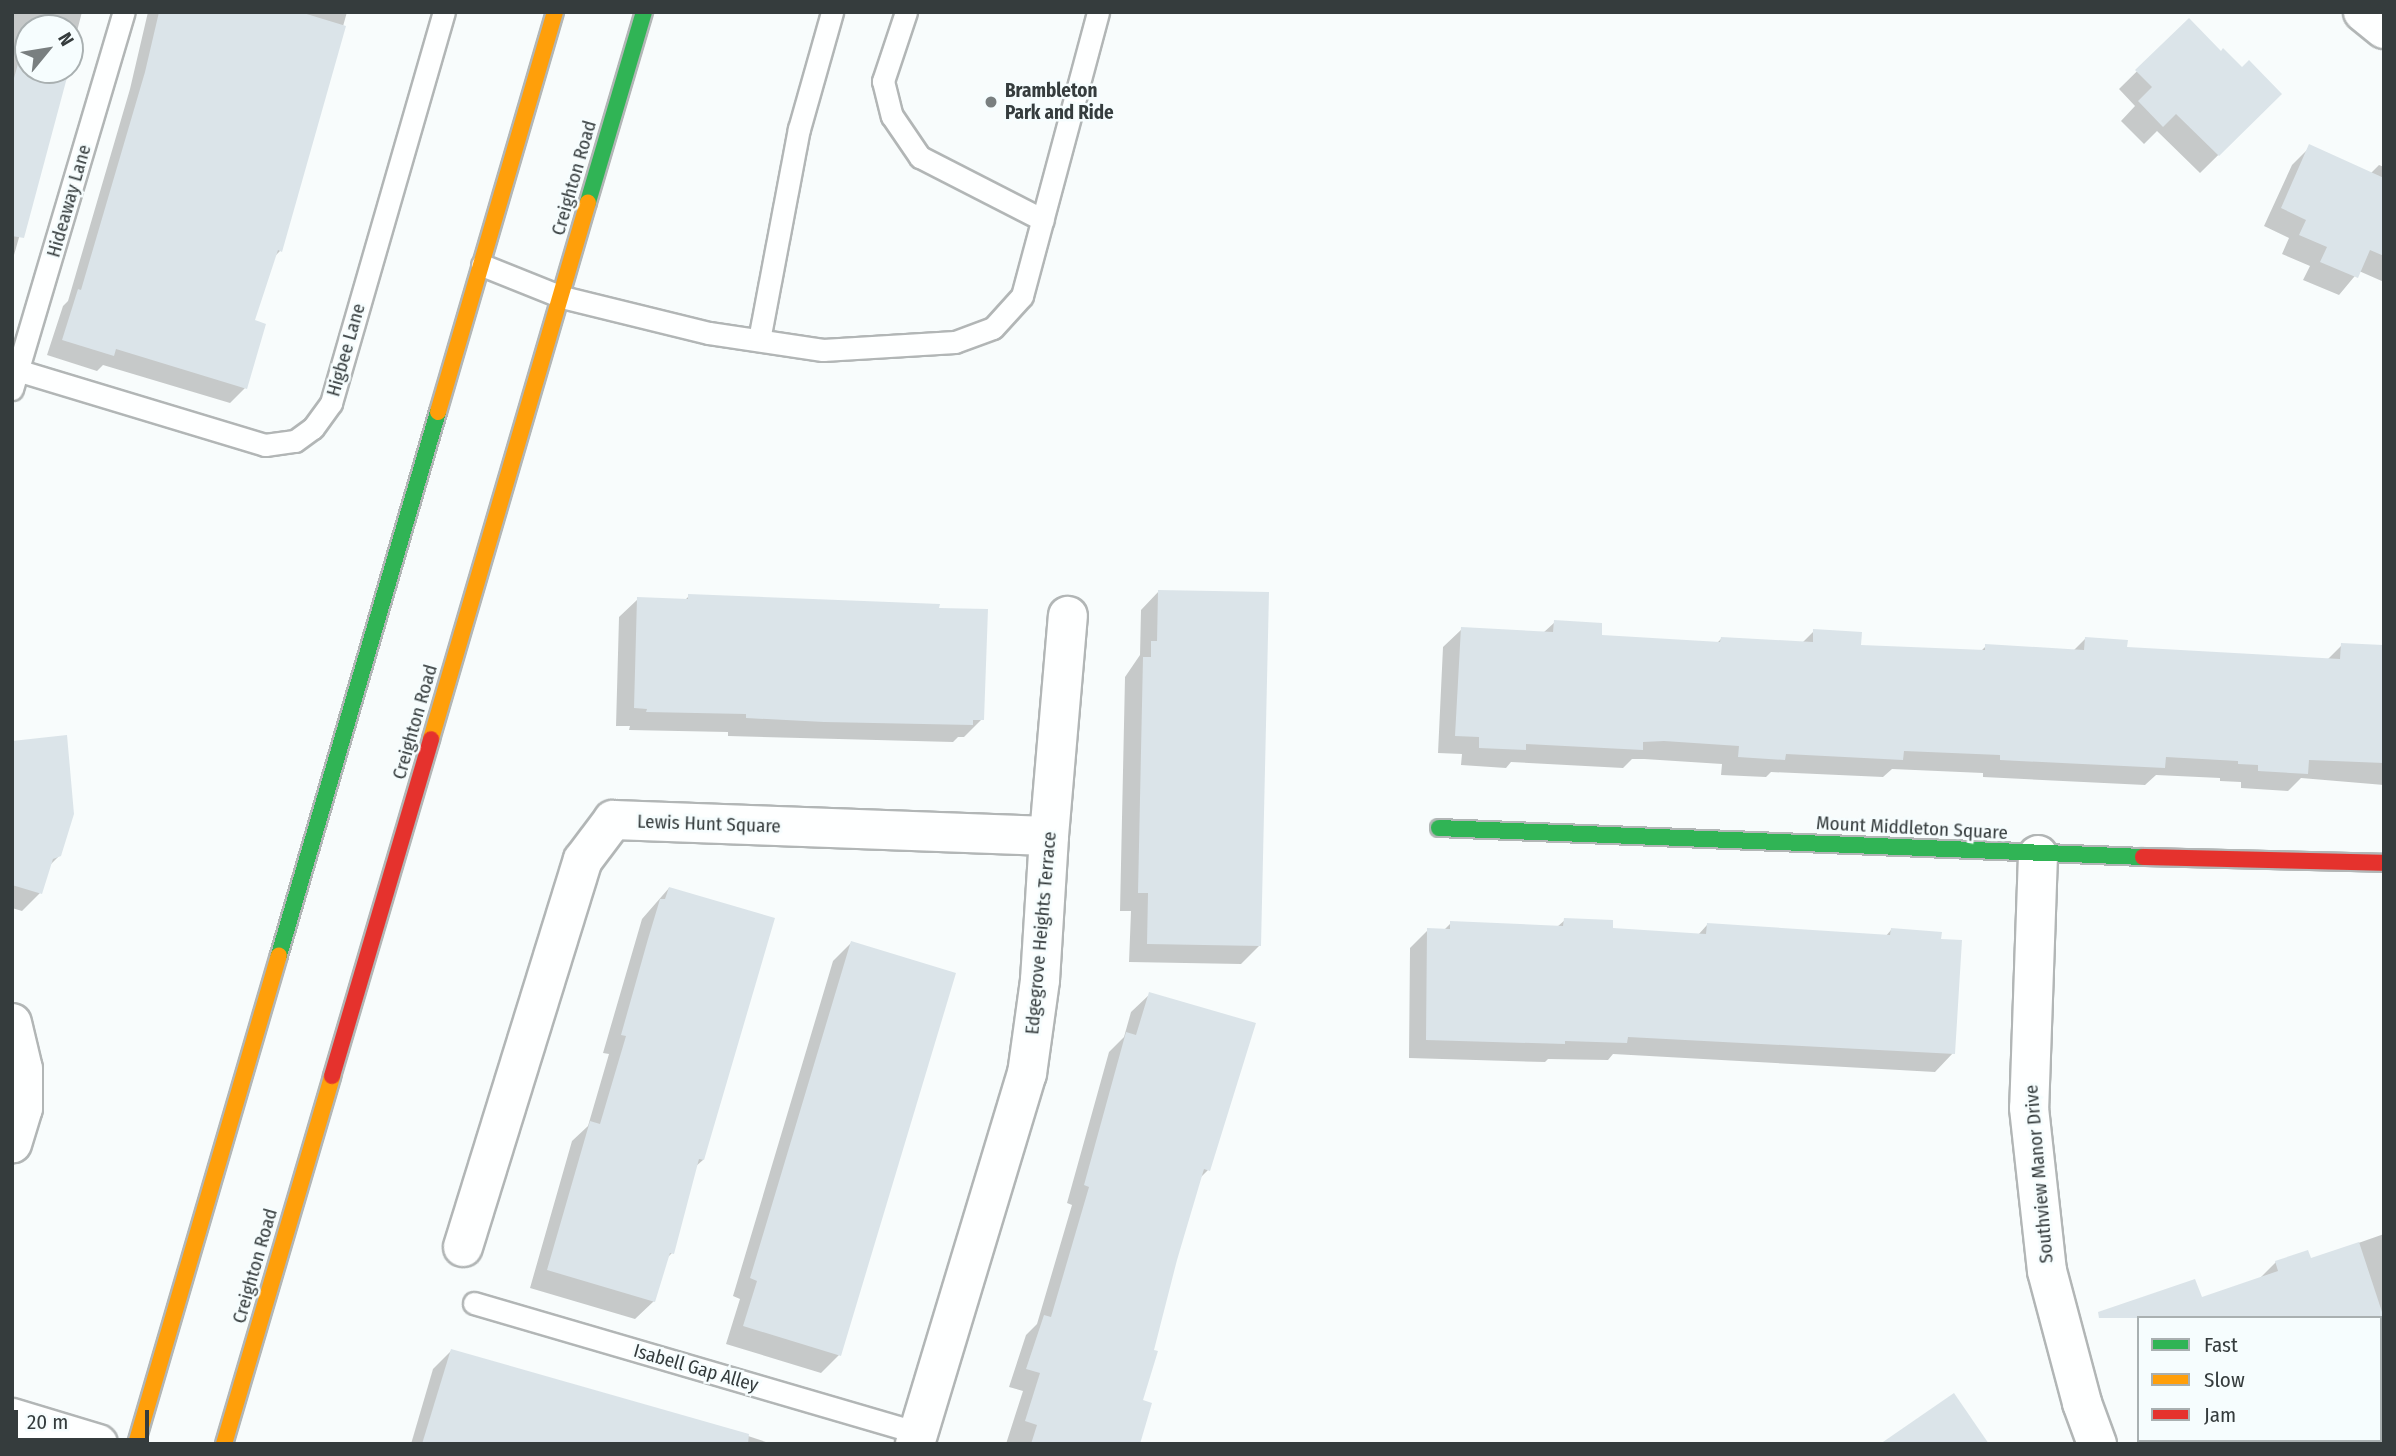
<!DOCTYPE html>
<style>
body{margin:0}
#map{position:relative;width:2396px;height:1456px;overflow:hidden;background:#f8fcfc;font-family:"Fira Sans Condensed",sans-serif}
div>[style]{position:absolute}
.shadow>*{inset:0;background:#0003}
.building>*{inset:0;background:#dbe4e9}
.roads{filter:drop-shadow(2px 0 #b2b6b6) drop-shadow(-2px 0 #b2b6b6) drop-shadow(0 2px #b2b6b6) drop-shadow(0 -2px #b2b6b6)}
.lane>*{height:21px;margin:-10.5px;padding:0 10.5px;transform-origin:10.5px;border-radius:10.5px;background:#feffff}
.street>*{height:38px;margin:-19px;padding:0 19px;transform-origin:19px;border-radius:19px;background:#feffff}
.fast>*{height:16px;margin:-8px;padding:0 8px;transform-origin:8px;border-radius:8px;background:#30b455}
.slow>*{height:16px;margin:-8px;padding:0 8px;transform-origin:8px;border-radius:8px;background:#ff9f0a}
.jam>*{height:16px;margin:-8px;padding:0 8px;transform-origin:8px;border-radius:8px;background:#e5322d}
.dots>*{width:19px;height:19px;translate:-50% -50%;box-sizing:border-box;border:4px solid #f6fdfe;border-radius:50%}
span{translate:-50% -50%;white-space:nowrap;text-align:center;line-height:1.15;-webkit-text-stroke:5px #f6fdfe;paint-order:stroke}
.poi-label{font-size:19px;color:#353c3d;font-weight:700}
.left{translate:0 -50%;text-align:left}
.street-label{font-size:19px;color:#353c3d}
.frame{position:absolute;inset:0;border:14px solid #353c3d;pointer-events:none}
.legend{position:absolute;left:2137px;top:1316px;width:245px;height:126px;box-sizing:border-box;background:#f6fdfe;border:2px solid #a9b0b1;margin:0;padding:9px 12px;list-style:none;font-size:21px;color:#353c3d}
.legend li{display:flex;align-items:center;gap:14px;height:35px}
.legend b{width:35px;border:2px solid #a9b0b1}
.north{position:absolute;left:14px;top:14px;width:70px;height:70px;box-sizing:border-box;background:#f6fdfe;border:2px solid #a9b0b1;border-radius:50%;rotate:60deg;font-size:19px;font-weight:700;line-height:28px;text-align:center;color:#353c3d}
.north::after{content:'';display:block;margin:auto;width:24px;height:32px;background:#797f80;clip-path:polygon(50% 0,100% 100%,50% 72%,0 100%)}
.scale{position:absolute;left:14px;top:1410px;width:135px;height:32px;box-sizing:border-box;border:4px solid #353c3d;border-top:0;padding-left:9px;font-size:21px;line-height:24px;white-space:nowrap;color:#353c3d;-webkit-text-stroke:5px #f6fdfe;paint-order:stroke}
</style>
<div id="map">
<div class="shadow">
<i style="clip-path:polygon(12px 12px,82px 12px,70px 58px,70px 28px,28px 28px,28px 70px,67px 70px,12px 262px)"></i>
<i style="clip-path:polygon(148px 12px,347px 12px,280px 251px,274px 257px,253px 322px,245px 388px,230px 403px,103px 365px,97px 371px,47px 355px,63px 306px,68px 301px,130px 89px)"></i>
<i style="clip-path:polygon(2189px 20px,2221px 53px,2280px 94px,2200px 173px,2157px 131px,2144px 144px,2121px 121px,2135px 106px,2119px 89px)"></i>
<i style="clip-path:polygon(2310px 147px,2370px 174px,2379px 165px,2384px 167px,2384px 282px,2359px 271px,2339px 295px,2303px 280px,2310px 266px,2282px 254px,2289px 238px,2264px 226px,2292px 165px)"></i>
<i style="clip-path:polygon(1159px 591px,1259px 946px,1241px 964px,1129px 962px,1131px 911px,1120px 911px,1125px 677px,1140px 655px,1141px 610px)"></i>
<i style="clip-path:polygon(689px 596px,982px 719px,964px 737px,958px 737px,953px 742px,728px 736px,728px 732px,629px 730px,630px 726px,616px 726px,619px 617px,638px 599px,684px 601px)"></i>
<i style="clip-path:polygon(1555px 622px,1600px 636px,1717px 643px,1721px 639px,1802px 643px,1814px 631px,1859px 646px,1980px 652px,1986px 646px,2073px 651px,2085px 639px,2125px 648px,2327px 660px,2342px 645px,2384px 661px,2384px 785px,2301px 778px,2288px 791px,2241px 788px,2241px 782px,2220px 781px,2220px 778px,2156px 775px,2145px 785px,1983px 777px,1983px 773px,1892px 769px,1883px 777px,1771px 772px,1766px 777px,1721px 775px,1722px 764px,1644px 759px,1632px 759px,1623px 768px,1511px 762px,1506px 768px,1461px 765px,1462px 754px,1438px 753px,1443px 647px,1462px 629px,1543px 633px)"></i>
<i style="clip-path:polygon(12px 743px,60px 855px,49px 866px,40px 893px,22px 911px,12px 908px)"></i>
<i style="clip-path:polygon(669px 888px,703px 1160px,695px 1167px,672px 1253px,666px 1259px,654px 1301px,635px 1319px,530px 1288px,572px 1141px,588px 1126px,609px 1054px,603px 1053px,642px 919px)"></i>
<i style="clip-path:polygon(1565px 920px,1611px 930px,1698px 935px,1707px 925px,1885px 937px,1891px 930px,1953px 1053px,1935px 1072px,1613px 1054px,1608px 1060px,1548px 1059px,1545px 1062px,1409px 1058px,1410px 948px,1428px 930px,1443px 931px,1451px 923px,1557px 927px)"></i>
<i style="clip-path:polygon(851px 943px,839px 1355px,821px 1373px,726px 1344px,740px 1299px,733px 1296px,833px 961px)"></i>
<i style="clip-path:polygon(1150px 994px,1208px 1170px,1199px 1179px,1176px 1260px,1140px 1401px,1138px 1444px,1006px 1444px,1023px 1391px,1009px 1387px,1026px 1335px,1037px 1324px,1072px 1205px,1067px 1203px,1109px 1052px,1124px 1037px,1131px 1012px)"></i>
<i style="clip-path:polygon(2384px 1234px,2384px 1366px,2380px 1367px,2380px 1318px,2201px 1299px,2259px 1279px,2276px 1262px,2310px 1260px)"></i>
<i style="clip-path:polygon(451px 1351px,739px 1433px,772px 1444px,411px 1444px,433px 1369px)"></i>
</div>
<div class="building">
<i style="clip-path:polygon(159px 12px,300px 12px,346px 26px,282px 252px,278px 250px,255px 320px,266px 324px,247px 389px,116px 349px,114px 356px,62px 340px,78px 289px,81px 290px,145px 72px)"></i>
<i style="clip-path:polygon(2189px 18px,2221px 51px,2223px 48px,2242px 67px,2249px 60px,2282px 94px,2219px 156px,2176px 114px,2163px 127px,2138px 101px,2152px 87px,2135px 70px)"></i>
<i style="clip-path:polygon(28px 29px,28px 70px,69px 70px,24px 238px,12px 236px,12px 85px)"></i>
<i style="clip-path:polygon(2309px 144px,2384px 178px,2384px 256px,2370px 250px,2358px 278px,2320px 262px,2327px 247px,2299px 235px,2306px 220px,2281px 208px)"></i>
<i style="clip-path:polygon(1158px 590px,1269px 592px,1261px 946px,1147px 944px,1148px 893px,1138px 893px,1143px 657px,1151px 657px,1151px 641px,1157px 641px)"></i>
<i style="clip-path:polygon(688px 594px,940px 604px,939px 608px,988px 609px,984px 720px,973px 720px,973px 725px,824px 722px,746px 718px,746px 714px,646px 712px,647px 709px,634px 708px,637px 597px,688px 599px)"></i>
<i style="clip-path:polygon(1554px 620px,1602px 623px,1602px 635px,1720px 642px,1721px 637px,1813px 642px,1813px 629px,1862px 632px,1861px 645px,1985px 650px,1985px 644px,2084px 650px,2085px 637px,2128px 640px,2127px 647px,2340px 659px,2341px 643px,2383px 645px,2384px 763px,2309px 760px,2308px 774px,2258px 771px,2258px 765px,2238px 764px,2238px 761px,2166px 757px,2165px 768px,2000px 760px,2000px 755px,1904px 751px,1903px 760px,1786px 754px,1785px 760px,1738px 757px,1739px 746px,1664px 741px,1643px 742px,1643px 750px,1526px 744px,1526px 750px,1479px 748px,1479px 737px,1455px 736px,1461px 627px,1553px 632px)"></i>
<i style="clip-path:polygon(67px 735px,74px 814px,61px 856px,53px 859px,42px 894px,12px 885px,12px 741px)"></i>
<i style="clip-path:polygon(669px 887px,775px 918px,704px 1160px,699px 1159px,674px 1254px,670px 1253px,655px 1302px,547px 1270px,590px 1121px,600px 1124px,626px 1036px,621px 1035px,648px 939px,660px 899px,665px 899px)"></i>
<i style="clip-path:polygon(1564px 918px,1613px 920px,1613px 928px,1706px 934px,1707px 923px,1890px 935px,1891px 928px,1942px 932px,1941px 939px,1962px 940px,1955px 1054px,1628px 1037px,1627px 1043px,1565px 1041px,1565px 1044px,1426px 1040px,1427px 928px,1450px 929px,1450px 921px,1563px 926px)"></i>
<i style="clip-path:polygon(851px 941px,956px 973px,841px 1356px,743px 1326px,757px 1281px,750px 1278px)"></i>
<i style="clip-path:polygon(1149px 992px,1256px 1023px,1210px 1171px,1204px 1169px,1177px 1260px,1154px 1350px,1158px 1351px,1143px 1400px,1152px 1403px,1140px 1444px,1031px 1444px,1037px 1425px,1025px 1421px,1040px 1373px,1026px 1369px,1044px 1315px,1051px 1317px,1089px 1187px,1084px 1185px,1126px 1032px,1136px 1035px)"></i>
<i style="clip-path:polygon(2359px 1242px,2384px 1318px,2099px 1318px,2098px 1312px,2195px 1279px,2202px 1297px,2278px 1271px,2275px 1261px,2308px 1250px,2311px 1258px)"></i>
<i style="clip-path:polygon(451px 1349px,749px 1434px,748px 1444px,422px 1444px)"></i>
<i style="clip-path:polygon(1954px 1393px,1989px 1444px,1880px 1444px)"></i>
</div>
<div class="roads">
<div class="lane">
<i style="left:906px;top:12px;width:73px;rotate:108.4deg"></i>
<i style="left:883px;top:81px;width:36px;rotate:76deg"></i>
<i style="left:892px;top:116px;width:50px;rotate:55.7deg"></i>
<i style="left:920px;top:157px;width:138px;rotate:27.1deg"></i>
<i style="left:482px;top:265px;width:86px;rotate:21.8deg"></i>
<i style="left:562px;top:297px;width:151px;rotate:13.8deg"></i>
<i style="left:709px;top:333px;width:115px;rotate:8.5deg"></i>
<i style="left:823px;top:350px;width:132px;rotate:-3.5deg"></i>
<i style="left:955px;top:342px;width:40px;rotate:-20.2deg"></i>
<i style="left:993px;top:328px;width:43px;rotate:-47.8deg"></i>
<i style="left:1022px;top:296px;width:294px;rotate:-75deg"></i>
<i style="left:759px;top:340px;width:215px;rotate:-79.3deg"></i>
<i style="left:799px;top:129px;width:122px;rotate:-74.2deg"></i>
<i style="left:20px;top:371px;width:256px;rotate:16.8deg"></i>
<i style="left:265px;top:445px;width:30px;rotate:-8deg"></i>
<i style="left:295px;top:441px;width:22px;rotate:-36deg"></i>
<i style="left:313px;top:428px;width:31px;rotate:-54deg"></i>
<i style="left:331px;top:403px;width:407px;rotate:-73.9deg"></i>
<i style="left:12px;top:389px;width:393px;rotate:-73.5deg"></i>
<i style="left:474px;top:1303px;width:463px;rotate:16.3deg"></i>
</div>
<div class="street">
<i style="left:2363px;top:12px;width:27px;rotate:39deg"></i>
<i style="left:2038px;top:855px;width:253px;rotate:92deg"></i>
<i style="left:2029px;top:1108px;width:164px;rotate:83.7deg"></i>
<i style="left:2047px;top:1271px;width:137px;rotate:75.1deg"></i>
<i style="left:2082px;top:1403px;width:44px;rotate:69.9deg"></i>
<i style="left:12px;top:1023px;width:47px;rotate:76.6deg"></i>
<i style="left:23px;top:1069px;width:39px;rotate:90deg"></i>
<i style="left:23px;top:1108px;width:37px;rotate:107deg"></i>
<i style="left:463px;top:1247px;width:405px;rotate:-72.8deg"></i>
<i style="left:583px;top:860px;width:50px;rotate:-53.1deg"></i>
<i style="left:613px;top:820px;width:436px;rotate:2.1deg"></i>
<i style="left:12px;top:1418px;width:90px;rotate:16.8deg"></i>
<i style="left:915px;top:1444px;width:387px;rotate:-73.2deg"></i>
<i style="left:1027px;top:1074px;width:95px;rotate:-82.1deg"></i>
<i style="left:1040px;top:980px;width:144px;rotate:-86.4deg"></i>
<i style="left:1049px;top:836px;width:221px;rotate:-85.1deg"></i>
</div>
<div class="fast">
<i style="left:588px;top:202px;width:198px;rotate:-73.6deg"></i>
<i style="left:1439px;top:828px;width:705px;rotate:2.36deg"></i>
<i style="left:279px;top:955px;width:566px;rotate:-73.68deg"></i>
</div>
<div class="slow">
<i style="left:438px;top:412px;width:417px;rotate:-73.7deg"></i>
<i style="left:431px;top:739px;width:559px;rotate:-73.7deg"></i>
<i style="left:136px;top:1444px;width:509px;rotate:-73.7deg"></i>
<i style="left:224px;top:1444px;width:384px;rotate:-73.6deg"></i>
</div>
<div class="jam">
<i style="left:2143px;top:857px;width:241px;rotate:1.4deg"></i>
<i style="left:332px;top:1076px;width:351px;rotate:-73.6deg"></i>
</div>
</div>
<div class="dots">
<i style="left:991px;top:102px;background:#797f80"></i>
</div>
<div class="poi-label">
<span class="left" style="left:1005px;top:102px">Brambleton<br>Park and Ride</span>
</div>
<div class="street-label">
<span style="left:574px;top:178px;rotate:-74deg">Creighton Road</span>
<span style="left:69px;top:201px;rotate:-74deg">Hideaway Lane</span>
<span style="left:346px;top:350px;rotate:-74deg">Higbee Lane</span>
<span style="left:415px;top:722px;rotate:-74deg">Creighton Road</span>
<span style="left:709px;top:824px;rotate:2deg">Lewis Hunt Square</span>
<span style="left:1912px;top:828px;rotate:3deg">Mount Middleton Square</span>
<span style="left:1041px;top:933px;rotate:-85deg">Edgegrove Heights Terrace</span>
<span style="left:2039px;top:1174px;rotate:-95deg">Southview Manor Drive</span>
<span style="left:255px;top:1266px;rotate:-74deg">Creighton Road</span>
<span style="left:696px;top:1368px;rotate:16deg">Isabell Gap Alley</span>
</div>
<div class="frame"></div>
<ul class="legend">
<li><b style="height:9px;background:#30b455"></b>Fast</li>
<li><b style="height:9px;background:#ff9f0a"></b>Slow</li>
<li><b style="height:9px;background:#e5322d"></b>Jam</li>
</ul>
<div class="north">N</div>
<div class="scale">20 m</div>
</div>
